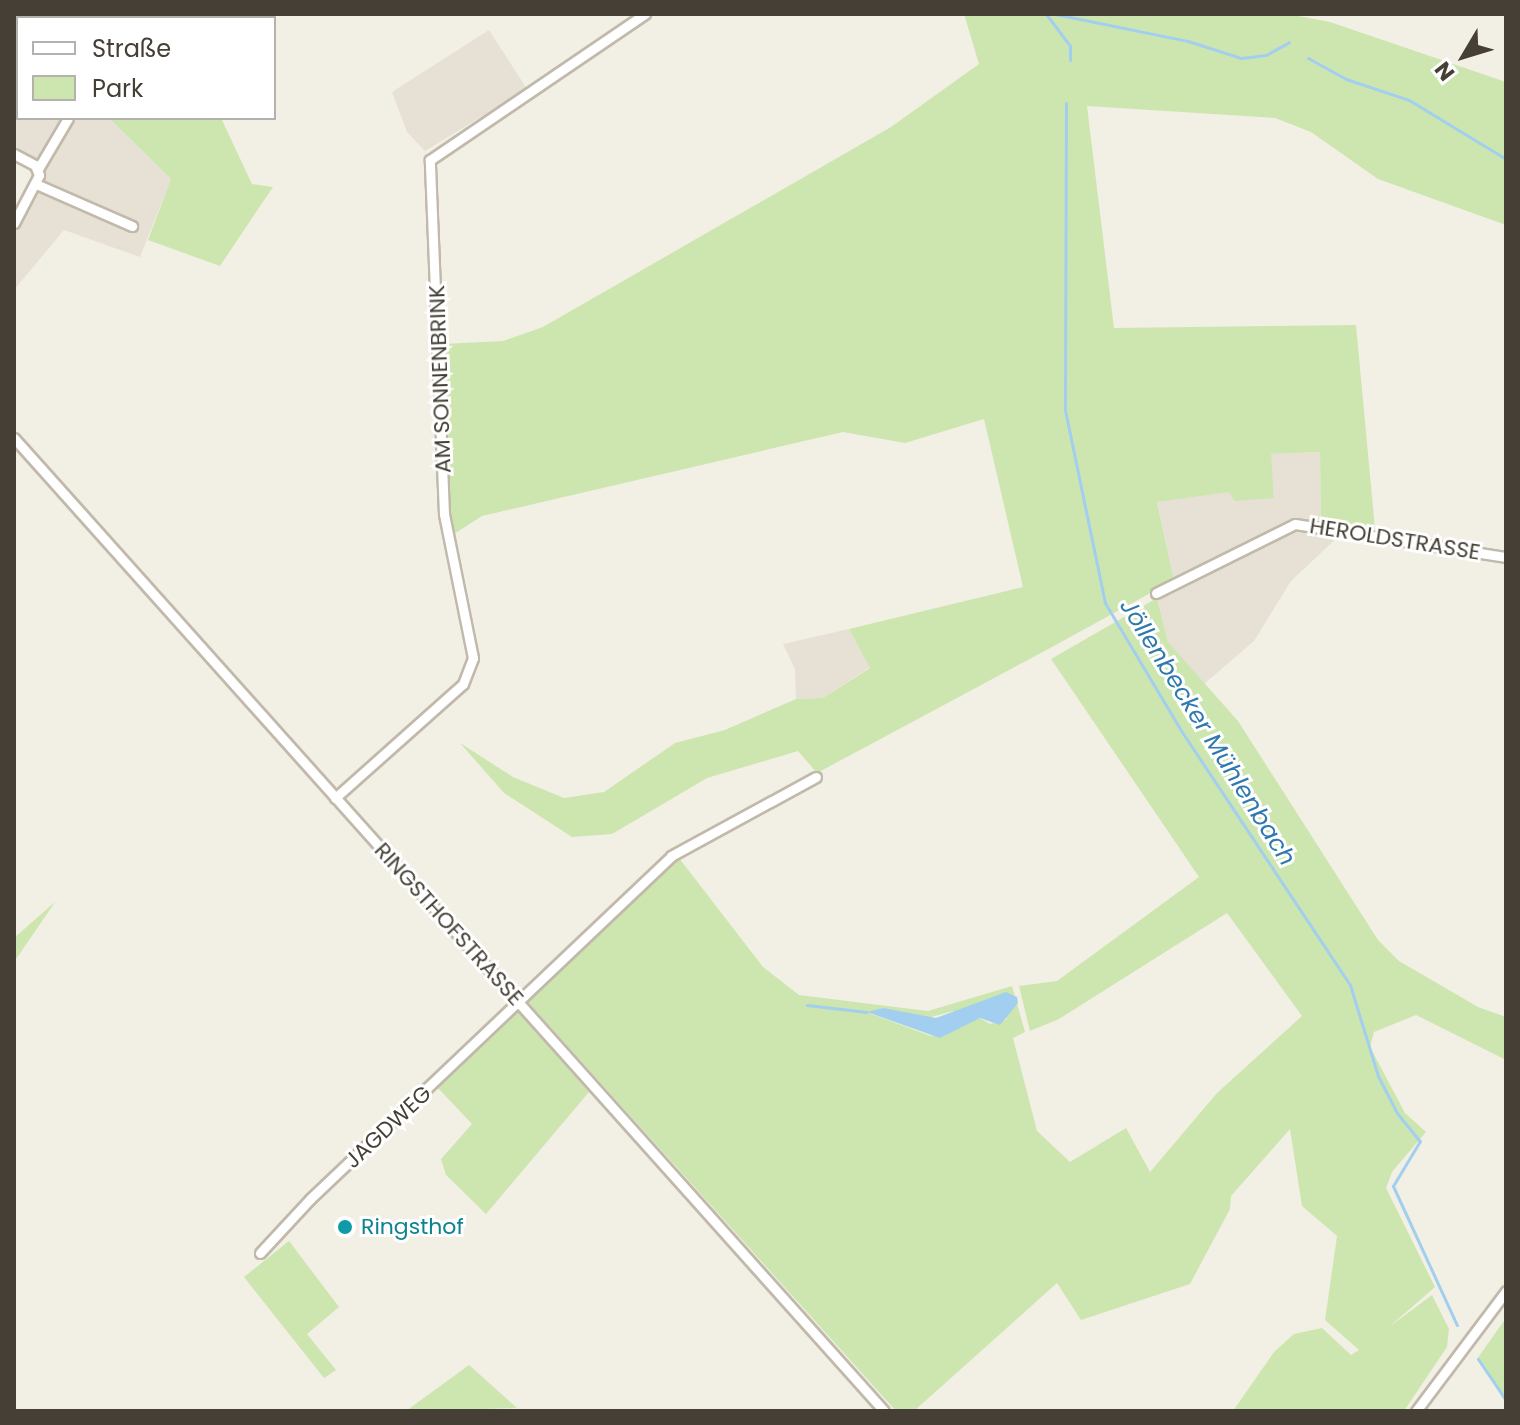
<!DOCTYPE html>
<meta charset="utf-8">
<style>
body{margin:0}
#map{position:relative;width:1520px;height:1425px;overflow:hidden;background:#f2efe5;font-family:Poppins,sans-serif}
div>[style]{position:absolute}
.residential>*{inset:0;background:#e6e1d4}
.green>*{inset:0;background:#cde6af}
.water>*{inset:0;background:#a2cfef}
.stream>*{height:3px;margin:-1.5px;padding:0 1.5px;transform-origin:1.5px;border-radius:1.5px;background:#a2cfef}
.roads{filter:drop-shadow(2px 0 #c1b9ab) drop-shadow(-2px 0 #c1b9ab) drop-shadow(0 2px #c1b9ab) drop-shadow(0 -2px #c1b9ab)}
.minor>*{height:9px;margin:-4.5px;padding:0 4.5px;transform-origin:4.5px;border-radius:4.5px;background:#fff}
.dots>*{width:22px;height:22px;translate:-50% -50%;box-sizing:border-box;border:4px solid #fff;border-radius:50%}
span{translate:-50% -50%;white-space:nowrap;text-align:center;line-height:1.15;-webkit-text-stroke:6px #fff;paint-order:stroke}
.street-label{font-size:22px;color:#453f35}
.culture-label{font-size:22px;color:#0d838f}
.left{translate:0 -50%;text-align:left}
.water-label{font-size:24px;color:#3079af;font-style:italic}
.frame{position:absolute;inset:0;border:16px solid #453f35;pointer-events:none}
.legend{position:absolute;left:16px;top:16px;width:260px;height:104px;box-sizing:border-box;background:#fff;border:2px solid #b5b2ae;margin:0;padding:10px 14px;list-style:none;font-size:24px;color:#453f35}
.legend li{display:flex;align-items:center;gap:16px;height:40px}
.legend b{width:40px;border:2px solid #b5b2ae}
.north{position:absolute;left:1424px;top:16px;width:80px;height:80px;-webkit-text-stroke:6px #fff;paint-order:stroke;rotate:232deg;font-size:22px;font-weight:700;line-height:32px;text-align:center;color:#453f35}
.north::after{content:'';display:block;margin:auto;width:28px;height:36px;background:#453f35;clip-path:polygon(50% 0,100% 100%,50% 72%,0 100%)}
</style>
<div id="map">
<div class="residential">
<i style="clip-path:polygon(14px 14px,205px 14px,18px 18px,18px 118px,109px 118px,171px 179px,140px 257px,64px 230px,14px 290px,14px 235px,45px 171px,38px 159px,14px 149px)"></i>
<i style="clip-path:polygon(489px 30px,527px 89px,425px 151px,407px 132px,392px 92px)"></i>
<i style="clip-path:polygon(1320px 452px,1321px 519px,1341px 523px,1341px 534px,1291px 581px,1254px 641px,1204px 684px,1168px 642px,1155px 589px,1174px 580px,1157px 501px,1230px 491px,1274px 498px,1270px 454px)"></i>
<i style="clip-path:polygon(849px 629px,870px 667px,823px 698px,796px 699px,795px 669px,783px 644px)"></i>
</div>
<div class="green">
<i style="clip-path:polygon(964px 14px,1288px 14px,1330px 22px,1506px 82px,1506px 225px,1378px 179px,1311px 132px,1275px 118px,1087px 106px,1114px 328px,1356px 325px,1375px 529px,1321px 520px,1320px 452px,1271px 454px,1274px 498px,1235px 501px,1229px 492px,1157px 502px,1174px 580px,1052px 647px,817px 773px,798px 751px,707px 778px,612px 834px,572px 837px,504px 793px,460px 743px,513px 777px,564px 798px,604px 792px,675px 743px,725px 730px,796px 699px,823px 698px,870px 668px,849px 629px,1023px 587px,984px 419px,905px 443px,843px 432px,482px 516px,451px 536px,442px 344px,503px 341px,543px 327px,891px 127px,979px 64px)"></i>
<i style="clip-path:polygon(109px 118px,221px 118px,252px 184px,273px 187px,220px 266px,148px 240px,171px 179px)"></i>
<i style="clip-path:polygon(evenodd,1157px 598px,1168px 642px,1238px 721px,1378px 940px,1399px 961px,1478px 1007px,1506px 1017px,1506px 1060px,1416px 1015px,1374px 1032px,1370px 1047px,1405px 1113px,1426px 1132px,1392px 1172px,1386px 1188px,1435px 1287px,1389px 1327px,1432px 1295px,1449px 1329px,1447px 1347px,1404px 1411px,1233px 1411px,1274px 1352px,1294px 1334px,1322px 1328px,1351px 1355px,1359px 1350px,1325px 1320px,1337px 1236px,1302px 1206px,1290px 1129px,1231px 1196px,1230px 1209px,1190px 1284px,1081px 1320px,1057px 1283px,914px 1411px,896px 1411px,527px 1001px,679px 858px,763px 967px,799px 995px,928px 1011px,1012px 986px,1025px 1032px,1013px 1038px,1037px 1131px,1070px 1162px,1126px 1128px,1150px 1172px,1217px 1093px,1302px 1016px,1227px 913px,1059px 1019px,1030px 1031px,1019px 986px,1057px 981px,1199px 877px,1051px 659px,1157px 598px,883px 1008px,924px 1019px,953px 1011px,1008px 1019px,990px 1024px,980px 1018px,931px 1036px,869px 1013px,883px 1008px)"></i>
<i style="clip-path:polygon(55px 902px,51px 908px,14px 962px,14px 938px)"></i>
<i style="clip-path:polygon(518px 1012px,589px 1092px,486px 1214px,446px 1175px,441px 1159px,472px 1124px,437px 1087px)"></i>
<i style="clip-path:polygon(289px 1241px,339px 1307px,307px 1334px,336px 1370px,324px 1378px,244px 1277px)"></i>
<i style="clip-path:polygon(1506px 1318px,1506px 1403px,1477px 1359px)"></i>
<i style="clip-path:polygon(469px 1365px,517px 1408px,406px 1411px)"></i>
</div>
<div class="water">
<i style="clip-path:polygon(1006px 992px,1017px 997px,1018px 1003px,1000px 1025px,980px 1018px,940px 1038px,867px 1012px,883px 1008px,936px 1018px)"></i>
</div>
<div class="stream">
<i style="left:1046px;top:14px;width:40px;rotate:53deg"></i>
<i style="left:1070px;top:46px;width:14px;rotate:90deg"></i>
<i style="left:1055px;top:14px;width:136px;rotate:11.5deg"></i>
<i style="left:1188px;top:41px;width:56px;rotate:17.8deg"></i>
<i style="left:1241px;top:58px;width:25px;rotate:-7deg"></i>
<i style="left:1266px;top:55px;width:26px;rotate:-29deg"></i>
<i style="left:1308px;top:58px;width:43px;rotate:28.9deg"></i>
<i style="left:1346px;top:79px;width:66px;rotate:18.4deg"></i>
<i style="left:1409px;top:100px;width:114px;rotate:31.3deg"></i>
<i style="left:1066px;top:103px;width:307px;rotate:90.2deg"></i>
<i style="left:1065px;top:410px;width:197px;rotate:78.3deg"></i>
<i style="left:1105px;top:603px;width:150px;rotate:59.2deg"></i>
<i style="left:1182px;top:732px;width:304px;rotate:56.4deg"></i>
<i style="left:1350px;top:985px;width:95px;rotate:72.9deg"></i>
<i style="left:1378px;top:1076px;width:42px;rotate:62.8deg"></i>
<i style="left:1397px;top:1113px;width:36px;rotate:51deg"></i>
<i style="left:1420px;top:1141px;width:52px;rotate:121deg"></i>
<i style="left:1393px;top:1186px;width:153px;rotate:65.3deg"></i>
<i style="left:807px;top:1005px;width:60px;rotate:6.7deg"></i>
<i style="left:1478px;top:1359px;width:50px;rotate:55.7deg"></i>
</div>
<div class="roads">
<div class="minor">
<i style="left:53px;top:14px;width:9px;rotate:27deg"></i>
<i style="left:188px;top:18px;width:8px;rotate:-30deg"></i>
<i style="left:14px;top:79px;width:4px;rotate:27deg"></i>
<i style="left:14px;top:154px;width:24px;rotate:28deg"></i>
<i style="left:35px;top:165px;width:11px;rotate:68deg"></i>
<i style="left:39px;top:175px;width:54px;rotate:117.5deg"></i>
<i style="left:38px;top:169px;width:59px;rotate:-59.5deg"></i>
<i style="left:36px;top:184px;width:105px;rotate:23.6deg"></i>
<i style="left:14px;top:438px;width:1305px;rotate:48.2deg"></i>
<i style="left:1156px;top:593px;width:155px;rotate:-26.4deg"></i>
<i style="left:1295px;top:524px;width:214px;rotate:8.9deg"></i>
<i style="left:335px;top:798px;width:171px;rotate:-41.7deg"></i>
<i style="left:463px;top:684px;width:28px;rotate:-69deg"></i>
<i style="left:473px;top:658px;width:147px;rotate:-101.4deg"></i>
<i style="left:444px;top:514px;width:354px;rotate:-92.3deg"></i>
<i style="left:430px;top:160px;width:260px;rotate:-34.2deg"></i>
<i style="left:260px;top:1253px;width:74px;rotate:-47.2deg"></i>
<i style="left:310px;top:1199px;width:498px;rotate:-43.5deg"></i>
<i style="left:671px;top:856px;width:165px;rotate:-28.6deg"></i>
<i style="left:1416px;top:1411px;width:150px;rotate:-53.1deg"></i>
</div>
</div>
<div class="dots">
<i style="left:345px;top:1227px;background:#0f9aa8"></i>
</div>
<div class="street-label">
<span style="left:440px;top:379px;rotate:-92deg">AM SONNENBRINK</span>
<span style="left:1395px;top:539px;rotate:9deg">HEROLDSTRASSE</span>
<span style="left:449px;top:924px;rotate:48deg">RINGSTHOFSTRASSE</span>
<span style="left:388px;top:1127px;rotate:-43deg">JAGDWEG</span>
</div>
<div class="culture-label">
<span class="left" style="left:361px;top:1227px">Ringsthof</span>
</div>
<div class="water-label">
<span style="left:1208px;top:732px;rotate:58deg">Jöllenbecker Mühlenbach</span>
</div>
<div class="frame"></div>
<ul class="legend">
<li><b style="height:10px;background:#fff"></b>Straße</li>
<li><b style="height:22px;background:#cde6af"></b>Park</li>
</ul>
<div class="north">N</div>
</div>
